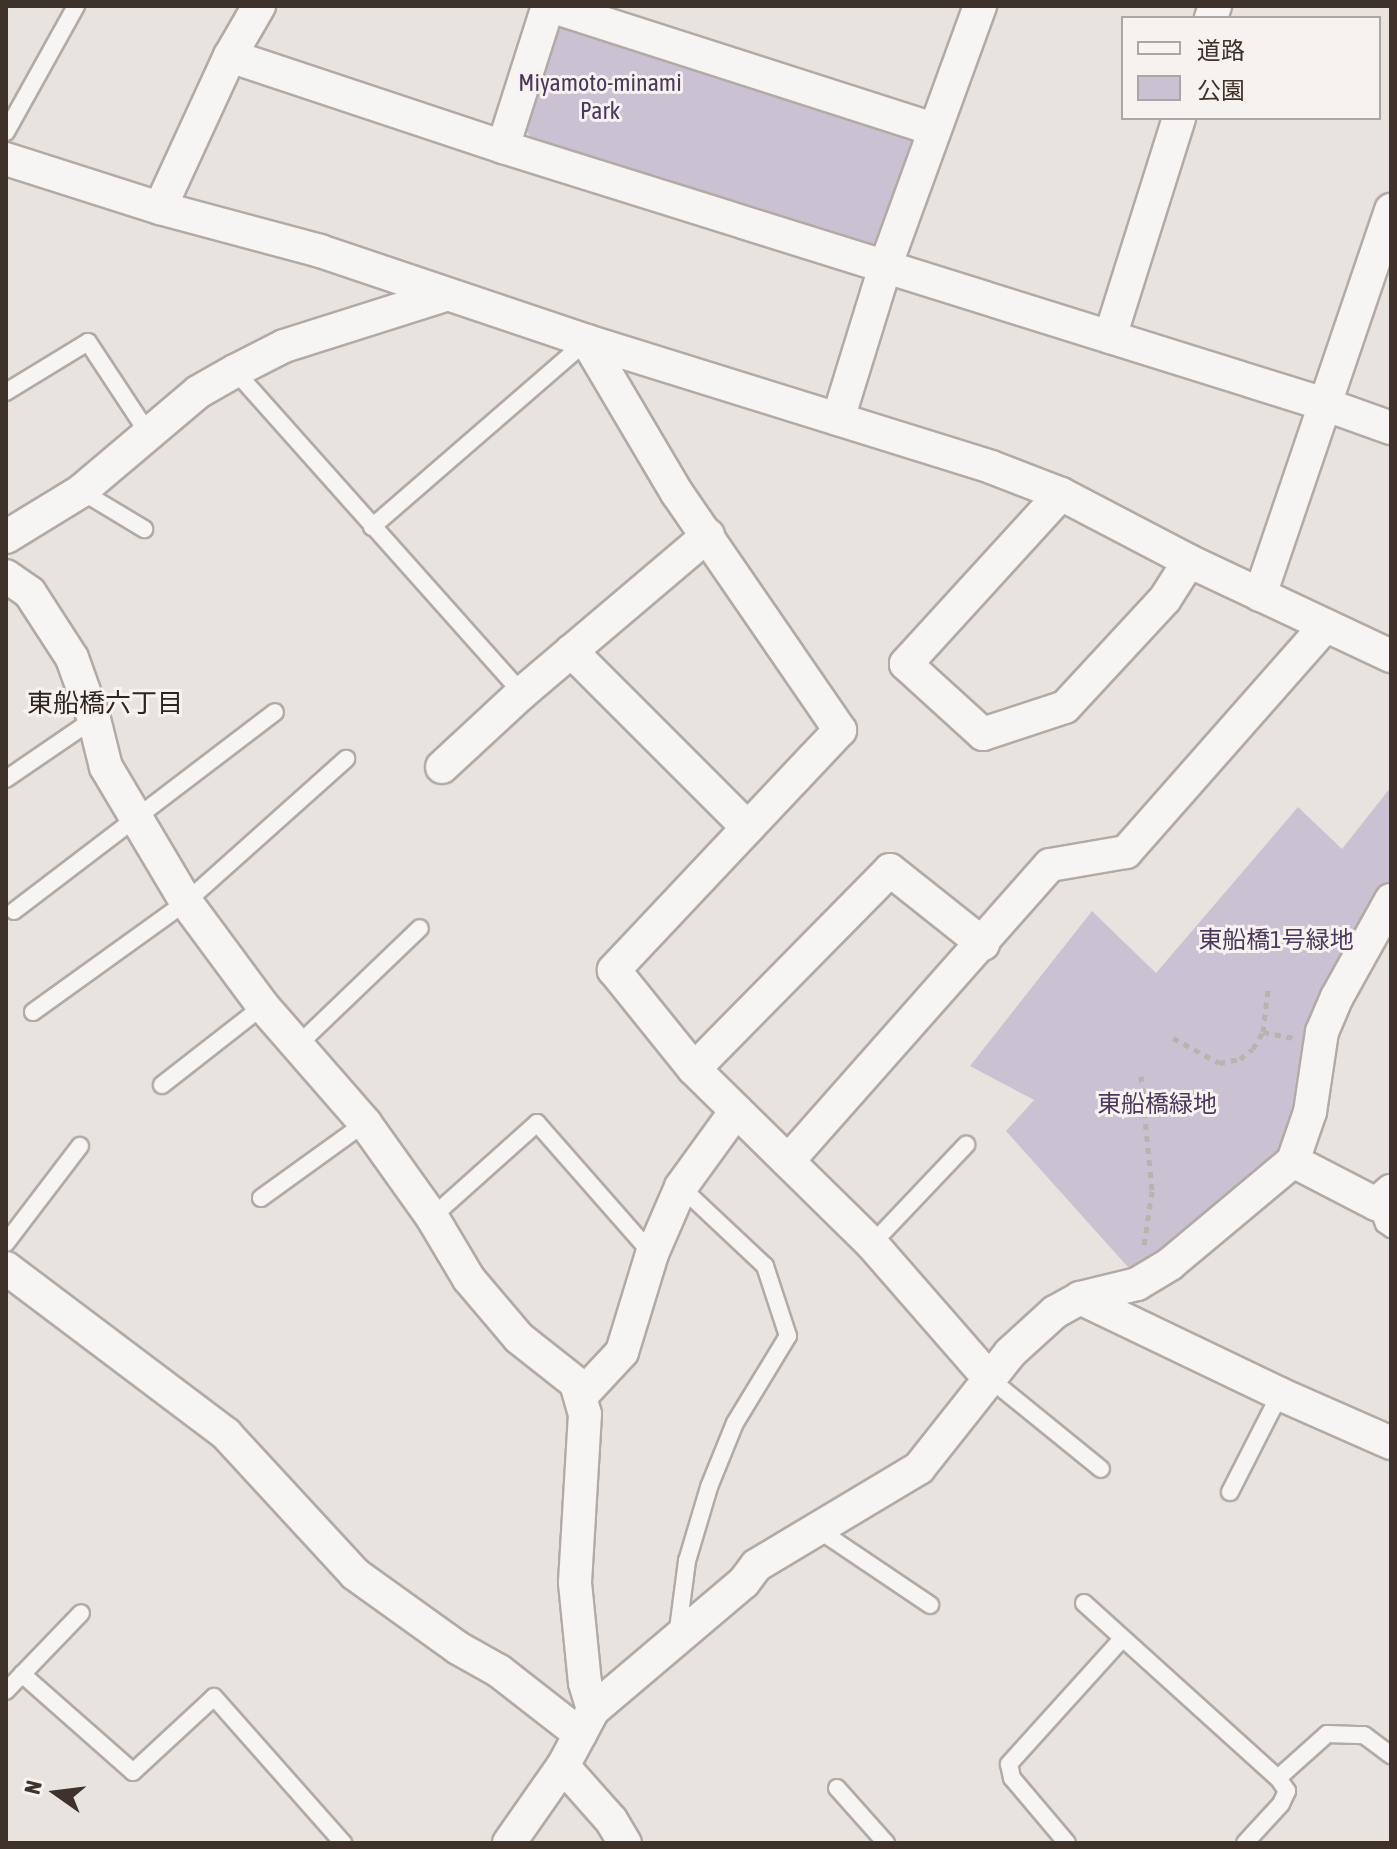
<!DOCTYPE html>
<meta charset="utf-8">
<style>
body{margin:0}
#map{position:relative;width:1397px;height:1849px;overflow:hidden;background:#e9e3e0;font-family:"Asap Condensed","Noto Sans JP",sans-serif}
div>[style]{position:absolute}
.green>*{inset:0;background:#cac2d2}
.path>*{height:5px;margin-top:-2.5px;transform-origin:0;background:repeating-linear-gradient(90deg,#b8b3af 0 6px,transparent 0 12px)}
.roads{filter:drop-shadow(2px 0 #b3aaa6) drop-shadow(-2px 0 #b3aaa6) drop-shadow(0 2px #b3aaa6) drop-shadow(0 -2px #b3aaa6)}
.lane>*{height:16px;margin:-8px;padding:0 8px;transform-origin:8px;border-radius:8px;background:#f7f5f3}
.street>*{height:32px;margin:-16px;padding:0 16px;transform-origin:16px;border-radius:16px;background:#f7f5f3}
span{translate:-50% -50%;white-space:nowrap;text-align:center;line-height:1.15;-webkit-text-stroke:6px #f6f2f0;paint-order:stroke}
.park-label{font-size:24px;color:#4c385a}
.neighbourhood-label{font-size:26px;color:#30251c}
.frame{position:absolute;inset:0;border:8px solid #3f322a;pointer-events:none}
.legend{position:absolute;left:1121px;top:16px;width:260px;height:104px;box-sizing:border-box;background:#f6f2f0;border:2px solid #ada5a1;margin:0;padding:10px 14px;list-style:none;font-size:24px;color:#3f322a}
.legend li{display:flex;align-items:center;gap:16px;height:40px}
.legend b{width:40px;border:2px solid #ada5a1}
.north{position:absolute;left:16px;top:1753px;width:80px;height:80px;-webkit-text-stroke:6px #f6f2f0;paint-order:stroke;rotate:284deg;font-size:22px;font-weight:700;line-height:32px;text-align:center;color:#3f322a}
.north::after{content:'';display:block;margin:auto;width:28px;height:36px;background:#3f322a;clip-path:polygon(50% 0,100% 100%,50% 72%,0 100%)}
</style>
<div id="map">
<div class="green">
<i style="clip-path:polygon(569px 21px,907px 134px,914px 145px,881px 239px,869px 247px,532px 140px,525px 128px,556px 25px)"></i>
<i style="clip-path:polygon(1391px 787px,1391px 878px,1329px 989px,1285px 1154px,1136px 1276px,1006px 1131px,1034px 1100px,970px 1066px,1092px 911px,1156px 973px,1298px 807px,1342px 849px)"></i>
</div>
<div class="path">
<i style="left:1263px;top:1032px;width:32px;rotate:11deg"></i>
<i style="left:1173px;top:1038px;width:52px;rotate:28.5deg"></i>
<i style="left:1219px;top:1063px;width:21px;rotate:-11deg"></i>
<i style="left:1240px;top:1059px;width:16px;rotate:-38deg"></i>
<i style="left:1253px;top:1049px;width:20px;rotate:-60deg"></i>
<i style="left:1263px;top:1032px;width:43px;rotate:-83.4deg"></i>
<i style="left:1141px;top:1076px;width:116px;rotate:84.5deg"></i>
<i style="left:1152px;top:1191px;width:56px;rotate:98.3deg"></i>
</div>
<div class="roads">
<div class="lane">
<i style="left:6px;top:132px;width:144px;rotate:-60.9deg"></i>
<i style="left:235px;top:371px;width:431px;rotate:48.3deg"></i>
<i style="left:6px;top:392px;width:96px;rotate:-31.4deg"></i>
<i style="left:88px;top:342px;width:109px;rotate:56.6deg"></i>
<i style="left:81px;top:491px;width:74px;rotate:31.1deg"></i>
<i style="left:372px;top:527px;width:284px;rotate:-40.9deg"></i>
<i style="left:6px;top:779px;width:107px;rotate:-34.3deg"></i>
<i style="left:14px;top:911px;width:328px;rotate:-37.3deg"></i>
<i style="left:33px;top:1012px;width:188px;rotate:-35.7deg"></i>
<i style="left:186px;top:902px;width:215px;rotate:-41.8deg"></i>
<i style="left:297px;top:1046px;width:170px;rotate:-43.8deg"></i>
<i style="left:162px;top:1085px;width:128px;rotate:-38deg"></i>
<i style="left:261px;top:1198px;width:128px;rotate:-35.8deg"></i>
<i style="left:1376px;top:1204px;width:22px;rotate:68deg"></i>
<i style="left:1384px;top:1224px;width:9px;rotate:36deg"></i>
<i style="left:432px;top:1217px;width:141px;rotate:-41.8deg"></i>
<i style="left:537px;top:1123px;width:174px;rotate:48.7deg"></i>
<i style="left:6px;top:1243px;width:122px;rotate:-52.7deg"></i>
<i style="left:872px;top:1244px;width:137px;rotate:-46.5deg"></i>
<i style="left:989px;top:1378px;width:144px;rotate:39.1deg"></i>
<i style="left:1230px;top:1492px;width:110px;rotate:-63deg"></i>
<i style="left:819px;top:1530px;width:134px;rotate:34deg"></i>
<i style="left:1084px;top:1603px;width:261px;rotate:42.1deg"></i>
<i style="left:1278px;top:1778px;width:16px;rotate:55deg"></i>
<i style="left:1287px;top:1791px;width:14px;rotate:115deg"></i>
<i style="left:1281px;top:1804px;width:53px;rotate:132.7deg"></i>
<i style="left:677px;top:1637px;width:77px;rotate:-82.5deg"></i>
<i style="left:687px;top:1561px;width:77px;rotate:-73.4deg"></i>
<i style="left:709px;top:1487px;width:69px;rotate:-67.9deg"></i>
<i style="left:735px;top:1423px;width:102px;rotate:-58.7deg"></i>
<i style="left:788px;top:1336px;width:74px;rotate:-108.2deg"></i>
<i style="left:765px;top:1266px;width:115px;rotate:-136.8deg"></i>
<i style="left:22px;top:1674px;width:148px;rotate:41.4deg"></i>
<i style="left:133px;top:1772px;width:110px;rotate:-42.8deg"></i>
<i style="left:214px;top:1697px;width:195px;rotate:48.5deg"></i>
<i style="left:6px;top:1691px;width:108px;rotate:-46.1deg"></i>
<i style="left:1278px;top:1778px;width:66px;rotate:-41.9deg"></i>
<i style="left:1327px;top:1734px;width:37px;rotate:2deg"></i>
<i style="left:1364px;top:1735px;width:34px;rotate:37deg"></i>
<i style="left:837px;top:1788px;width:74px;rotate:48.3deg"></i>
<i style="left:1067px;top:1843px;width:85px;rotate:-130.2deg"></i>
<i style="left:1012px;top:1778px;width:14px;rotate:-102deg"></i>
<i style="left:1009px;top:1764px;width:169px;rotate:-47.9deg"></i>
</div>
<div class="street">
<i style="left:550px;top:6px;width:402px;rotate:17.8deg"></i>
<i style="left:1211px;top:18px;width:13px;rotate:-72deg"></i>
<i style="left:230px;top:56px;width:288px;rotate:18.4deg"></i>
<i style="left:503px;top:147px;width:860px;rotate:17.38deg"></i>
<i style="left:1324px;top:404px;width:71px;rotate:19.7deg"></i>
<i style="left:503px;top:147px;width:148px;rotate:-72.3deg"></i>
<i style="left:6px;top:159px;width:162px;rotate:17.7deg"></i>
<i style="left:160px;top:208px;width:166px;rotate:15deg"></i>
<i style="left:320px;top:251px;width:282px;rotate:18.6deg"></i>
<i style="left:587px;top:341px;width:423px;rotate:17.3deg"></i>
<i style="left:991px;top:467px;width:75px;rotate:21.1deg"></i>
<i style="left:1061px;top:494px;width:144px;rotate:27.6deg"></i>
<i style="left:1189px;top:561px;width:223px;rotate:25.2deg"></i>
<i style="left:160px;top:208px;width:167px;rotate:-65.3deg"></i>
<i style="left:230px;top:56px;width:58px;rotate:-59.9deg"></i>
<i style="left:1110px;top:337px;width:230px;rotate:-72.5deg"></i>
<i style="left:587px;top:341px;width:177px;rotate:59.4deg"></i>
<i style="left:677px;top:493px;width:288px;rotate:55.5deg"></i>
<i style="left:840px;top:730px;width:330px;rotate:133.3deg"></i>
<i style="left:614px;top:970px;width:127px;rotate:51.1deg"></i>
<i style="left:694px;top:1069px;width:250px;rotate:44.5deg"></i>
<i style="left:872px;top:1244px;width:178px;rotate:48.9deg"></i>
<i style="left:838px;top:419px;width:159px;rotate:-72.8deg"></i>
<i style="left:885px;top:267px;width:278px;rotate:-70deg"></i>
<i style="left:1061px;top:494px;width:230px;rotate:132.4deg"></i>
<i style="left:906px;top:664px;width:104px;rotate:42.3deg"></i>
<i style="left:983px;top:734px;width:86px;rotate:-18.2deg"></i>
<i style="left:1065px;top:707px;width:147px;rotate:-47.2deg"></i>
<i style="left:1165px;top:599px;width:45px;rotate:-57.7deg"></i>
<i style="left:6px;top:537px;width:88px;rotate:-31.5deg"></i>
<i style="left:81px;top:491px;width:153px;rotate:-40.2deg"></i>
<i style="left:198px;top:392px;width:43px;rotate:-29.6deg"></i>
<i style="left:235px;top:371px;width:55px;rotate:-27deg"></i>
<i style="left:284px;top:346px;width:169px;rotate:-17.6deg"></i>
<i style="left:6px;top:576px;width:29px;rotate:35deg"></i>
<i style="left:30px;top:593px;width:77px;rotate:57.1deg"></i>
<i style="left:72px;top:658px;width:65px;rotate:70.2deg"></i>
<i style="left:94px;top:719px;width:49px;rotate:76deg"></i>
<i style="left:106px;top:767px;width:157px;rotate:59.3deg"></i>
<i style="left:186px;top:902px;width:129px;rotate:53.5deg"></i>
<i style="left:263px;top:1006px;width:155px;rotate:48.9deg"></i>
<i style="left:365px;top:1123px;width:115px;rotate:54.5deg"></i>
<i style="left:432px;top:1217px;width:72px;rotate:59.2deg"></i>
<i style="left:469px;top:1279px;width:77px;rotate:49.7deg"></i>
<i style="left:519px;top:1338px;width:73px;rotate:38.3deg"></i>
<i style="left:576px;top:1383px;width:32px;rotate:74deg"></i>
<i style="left:585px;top:1414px;width:169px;rotate:93.4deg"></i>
<i style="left:575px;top:1583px;width:100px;rotate:84.3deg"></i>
<i style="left:585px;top:1683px;width:28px;rotate:73deg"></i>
<i style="left:1260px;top:595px;width:407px;rotate:-71.2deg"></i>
<i style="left:571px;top:651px;width:250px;rotate:45deg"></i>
<i style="left:442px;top:767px;width:109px;rotate:-42.8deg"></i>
<i style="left:522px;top:693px;width:244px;rotate:-40.3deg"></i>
<i style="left:694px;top:1069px;width:279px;rotate:-45.4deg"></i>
<i style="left:890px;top:870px;width:119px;rotate:38.5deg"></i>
<i style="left:788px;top:1161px;width:395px;rotate:-48.5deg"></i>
<i style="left:1050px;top:865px;width:77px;rotate:-9.7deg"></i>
<i style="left:1126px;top:852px;width:301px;rotate:-48.6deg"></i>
<i style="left:1293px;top:1161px;width:93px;rotate:27.4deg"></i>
<i style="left:1376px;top:1204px;width:20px;rotate:-41deg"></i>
<i style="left:6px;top:1268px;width:276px;rotate:37deg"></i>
<i style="left:226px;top:1434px;width:190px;rotate:47.3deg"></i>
<i style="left:355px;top:1574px;width:127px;rotate:35.7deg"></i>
<i style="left:458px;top:1648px;width:47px;rotate:29.3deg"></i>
<i style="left:499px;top:1671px;width:103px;rotate:37.9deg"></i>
<i style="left:1080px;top:1298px;width:222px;rotate:25.6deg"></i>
<i style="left:1280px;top:1394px;width:121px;rotate:23.8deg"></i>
<i style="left:581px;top:1396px;width:60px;rotate:-47deg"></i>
<i style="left:622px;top:1352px;width:102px;rotate:-73deg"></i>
<i style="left:652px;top:1254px;width:73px;rotate:-66.6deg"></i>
<i style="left:681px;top:1187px;width:94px;rotate:-54.1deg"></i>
<i style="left:563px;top:1766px;width:72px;rotate:48.4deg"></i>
<i style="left:611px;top:1820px;width:27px;rotate:59deg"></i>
<i style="left:509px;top:1843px;width:94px;rotate:-55deg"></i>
<i style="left:563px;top:1766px;width:64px;rotate:-61.8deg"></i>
<i style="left:593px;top:1710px;width:198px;rotate:-40.3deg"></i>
<i style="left:744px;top:1582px;width:21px;rotate:-53deg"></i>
<i style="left:757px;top:1565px;width:189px;rotate:-30.9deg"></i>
<i style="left:919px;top:1468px;width:147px;rotate:-51.6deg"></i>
<i style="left:1010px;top:1353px;width:61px;rotate:-42.3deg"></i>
<i style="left:1055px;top:1312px;width:29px;rotate:-29deg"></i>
<i style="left:1080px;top:1298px;width:59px;rotate:-13.8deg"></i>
<i style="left:1137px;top:1284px;width:39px;rotate:-31deg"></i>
<i style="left:1170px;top:1264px;width:160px;rotate:-39.9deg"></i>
<i style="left:1293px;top:1161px;width:52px;rotate:-70.9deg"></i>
<i style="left:1310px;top:1112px;width:81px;rotate:-81.5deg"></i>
<i style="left:1322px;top:1032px;width:38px;rotate:-67deg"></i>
<i style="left:1337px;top:997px;width:111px;rotate:-60.9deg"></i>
</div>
</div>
<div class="park-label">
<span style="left:600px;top:97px">Miyamoto-minami<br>Park</span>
<span style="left:1276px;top:940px">東船橋1号緑地</span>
<span style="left:1157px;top:1104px">東船橋緑地</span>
</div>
<div class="neighbourhood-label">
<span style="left:105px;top:704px">東船橋六丁目</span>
</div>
<div class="frame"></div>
<ul class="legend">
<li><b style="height:10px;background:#f7f5f3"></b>道路</li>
<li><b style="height:22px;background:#cac2d2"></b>公園</li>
</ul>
<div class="north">N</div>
</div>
